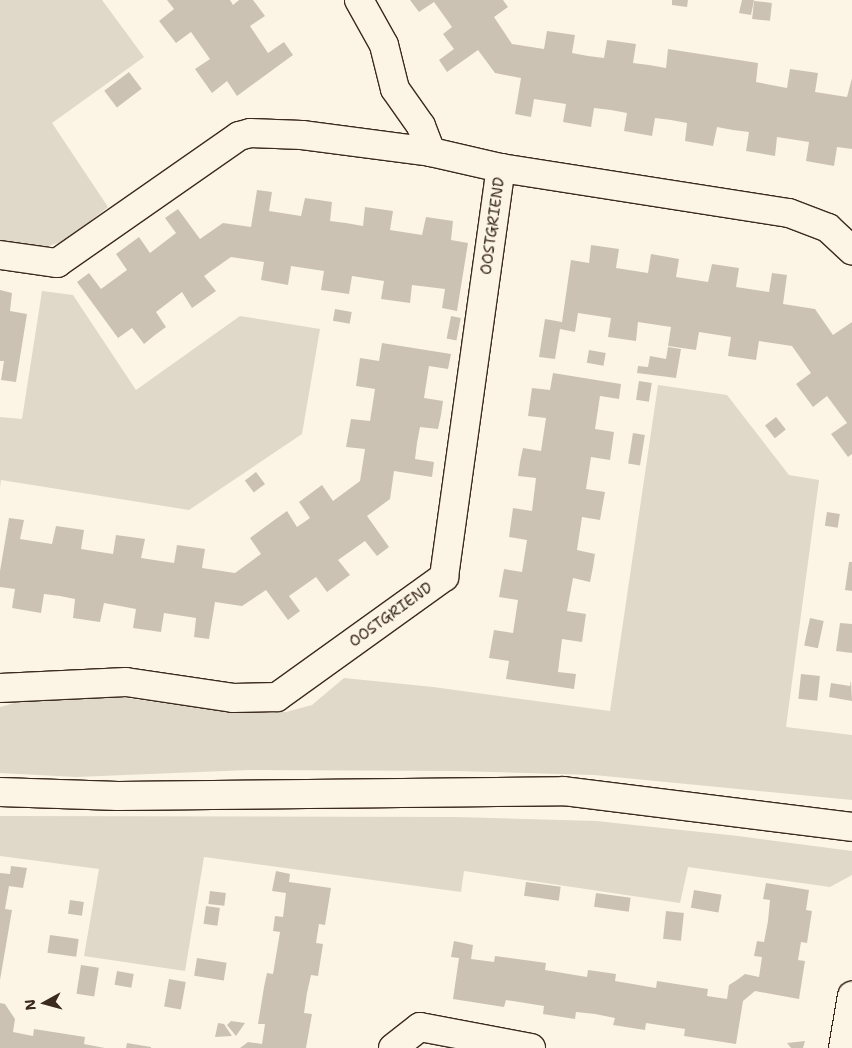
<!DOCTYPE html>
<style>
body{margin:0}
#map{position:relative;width:852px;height:1048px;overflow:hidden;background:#fcf5e5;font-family:"Shantell Sans",sans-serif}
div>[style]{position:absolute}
.green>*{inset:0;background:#e0d8c8}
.building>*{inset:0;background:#ccc2b3;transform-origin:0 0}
.roads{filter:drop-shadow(1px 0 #3b2a1e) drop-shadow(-1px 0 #3b2a1e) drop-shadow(0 1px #3b2a1e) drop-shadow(0 -1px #3b2a1e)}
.minor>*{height:28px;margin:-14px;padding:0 14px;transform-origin:14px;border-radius:14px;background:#fcf5e5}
span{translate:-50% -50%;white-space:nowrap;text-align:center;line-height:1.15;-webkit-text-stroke:4.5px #fcf5e5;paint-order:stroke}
.street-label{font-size:15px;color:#3b2a1e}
.north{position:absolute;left:20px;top:978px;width:50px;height:50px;-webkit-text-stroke:4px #fcf5e5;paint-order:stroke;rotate:263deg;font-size:14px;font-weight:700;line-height:20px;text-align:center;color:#3b2a1e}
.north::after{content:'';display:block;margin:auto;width:18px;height:22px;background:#3b2a1e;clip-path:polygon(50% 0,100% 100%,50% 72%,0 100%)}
</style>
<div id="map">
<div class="green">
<i style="clip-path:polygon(0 0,102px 0,144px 57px,52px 123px,108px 207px,65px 241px,34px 250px,0 244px)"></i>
<i style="clip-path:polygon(42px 291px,73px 295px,136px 390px,240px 316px,320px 329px,302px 434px,189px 510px,1px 480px,0 488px,0 417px,22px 419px)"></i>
<i style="clip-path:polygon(658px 385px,727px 395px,789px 475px,819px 480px,786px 727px,852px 735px,852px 800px,594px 775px,457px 771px,249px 770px,76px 777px,0 773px,0 707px,33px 698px,88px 693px,224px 711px,286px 712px,312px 705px,344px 678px,433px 687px,610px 711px)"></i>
<i style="clip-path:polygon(0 816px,456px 817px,596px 821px,738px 836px,852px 851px,852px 875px,830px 887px,688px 867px,680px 903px,464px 871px,461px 892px,204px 857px,185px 971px,84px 956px,99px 869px,0 856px)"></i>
</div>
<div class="building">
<i style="clip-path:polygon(167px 0,230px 0,233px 5px,239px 0,253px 0,265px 16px,250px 26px,268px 53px,284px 42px,293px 55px,237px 96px,227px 81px,212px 93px,195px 69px,210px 59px,191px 32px,176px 43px,159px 21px,174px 9px)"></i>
<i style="clip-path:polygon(410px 0,503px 0,508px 7px,494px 17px,512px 44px,544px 49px,547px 31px,575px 35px,572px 53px,588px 56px,604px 58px,607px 40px,636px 44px,633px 63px,649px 65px,666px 68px,668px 49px,758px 63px,756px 82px,787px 88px,790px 69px,818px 73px,815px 92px,847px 97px,852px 78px,852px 149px,837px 147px,834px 166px,806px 161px,809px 142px,777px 137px,775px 156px,746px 151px,749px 132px,733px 130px,717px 127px,713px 146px,685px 141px,687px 123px,671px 120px,655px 118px,652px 136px,624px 131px,627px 113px,611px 110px,594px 108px,591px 127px,563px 122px,566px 104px,534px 99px,531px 117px,515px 114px,521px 78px,495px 73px,478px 50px,447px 72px,439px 60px,454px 49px,443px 34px,452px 27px,434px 2px,419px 12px)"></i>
<i style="clip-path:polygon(672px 0,688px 0,687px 7px,672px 5px)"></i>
<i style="clip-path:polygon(742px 0,754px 0,751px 15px,739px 13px)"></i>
<i style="left:754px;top:1px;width:18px;height:18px;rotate:6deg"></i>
<i style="left:129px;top:72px;width:21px;height:31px;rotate:53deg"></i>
<i style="clip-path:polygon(257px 190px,272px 192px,269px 211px,301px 216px,305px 198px,332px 202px,330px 221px,346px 223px,363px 226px,365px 207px,393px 211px,390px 230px,422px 235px,426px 217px,453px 221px,451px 240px,468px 243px,457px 311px,442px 308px,445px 289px,412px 285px,410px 303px,381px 299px,384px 281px,352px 276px,349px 294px,321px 290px,324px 271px,291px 266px,288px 285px,261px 280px,264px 262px,231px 257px,204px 276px,216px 291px,192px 308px,182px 292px,156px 312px,166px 327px,155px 335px,144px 344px,132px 328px,118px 338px,77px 282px,89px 273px,101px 289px,127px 270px,116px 254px,139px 237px,150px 253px,176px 233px,165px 218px,178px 209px,200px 239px,223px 223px,251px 227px)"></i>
<i style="clip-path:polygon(591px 245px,619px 249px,616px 268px,648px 273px,651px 254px,679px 259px,676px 277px,708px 282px,712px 264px,739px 268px,736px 287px,769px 292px,772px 273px,787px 275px,783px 304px,815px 309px,833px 335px,852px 322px,852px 454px,848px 457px,831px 434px,847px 423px,827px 396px,813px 407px,796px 384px,811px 373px,792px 346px,759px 341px,756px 360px,728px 356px,731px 337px,699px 332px,696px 350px,668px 346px,671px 327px,638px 322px,636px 341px,608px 337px,611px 318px,578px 313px,575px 332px,560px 329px,555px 359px,539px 357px,545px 319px,562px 322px,571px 260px,589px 263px)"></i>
<i style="clip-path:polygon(0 290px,12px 293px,10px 311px,27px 314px,16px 382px,1px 380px,4px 361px,0 361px)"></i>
<i style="left:335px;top:309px;width:17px;height:12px;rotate:10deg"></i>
<i style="left:451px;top:316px;width:10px;height:23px;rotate:11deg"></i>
<i style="clip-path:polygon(382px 343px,451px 354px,448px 369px,429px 366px,424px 398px,443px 401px,441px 415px,438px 429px,420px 427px,417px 443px,415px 459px,434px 462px,432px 477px,394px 471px,390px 499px,367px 516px,389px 547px,377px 556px,365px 541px,338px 560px,350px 575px,327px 592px,316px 577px,289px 596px,300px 611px,288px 620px,266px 590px,242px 606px,215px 602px,209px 639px,194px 637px,196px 618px,164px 613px,161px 632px,133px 628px,136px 609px,104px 603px,100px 622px,73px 618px,75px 599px,60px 596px,44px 594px,41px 613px,12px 608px,15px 589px,0 587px,0 571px,9px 518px,24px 520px,20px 539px,52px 544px,56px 526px,84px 530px,81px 549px,113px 554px,116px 535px,145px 539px,141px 558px,174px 563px,177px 545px,205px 549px,202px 568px,235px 573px,261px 554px,250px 538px,273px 521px,287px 511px,297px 527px,310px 518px,299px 502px,322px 485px,333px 501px,360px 481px,365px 449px,346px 447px,351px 419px,370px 421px,375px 389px,356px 386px,360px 358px,379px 361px)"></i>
<i style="clip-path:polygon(668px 347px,681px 349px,676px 378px,637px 373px,638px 366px,648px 367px,650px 356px,666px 359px)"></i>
<i style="left:589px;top:350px;width:17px;height:13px;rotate:10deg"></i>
<i style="clip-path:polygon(553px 373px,621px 384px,619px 399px,600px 396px,595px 429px,614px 432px,610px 460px,591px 457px,586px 489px,605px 492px,600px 520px,582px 517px,577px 550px,595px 554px,593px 567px,590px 582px,573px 578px,567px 611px,586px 614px,582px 642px,562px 639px,558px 672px,576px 674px,574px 689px,506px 679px,509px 661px,489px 658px,494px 630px,513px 633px,518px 600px,499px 597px,504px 569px,522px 572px,527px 540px,509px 537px,513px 508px,532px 511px,536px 478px,518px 476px,520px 462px,523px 448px,541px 451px,546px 418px,528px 416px,532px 388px,550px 390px)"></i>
<i style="left:639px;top:381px;width:13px;height:19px;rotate:9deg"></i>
<i style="left:776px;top:417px;width:16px;height:14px;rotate:52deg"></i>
<i style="left:633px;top:433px;width:12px;height:31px;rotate:9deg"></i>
<i style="left:256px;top:472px;width:15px;height:14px;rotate:53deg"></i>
<i style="left:827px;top:512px;width:13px;height:14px;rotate:9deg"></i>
<i style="clip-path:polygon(849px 562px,852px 562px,852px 591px,845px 590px)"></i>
<i style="left:810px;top:618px;width:14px;height:28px;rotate:12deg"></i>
<i style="clip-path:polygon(840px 623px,852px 624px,852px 653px,836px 651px)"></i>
<i style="left:801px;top:674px;width:19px;height:25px;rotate:6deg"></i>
<i style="clip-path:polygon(851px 680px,852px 701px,829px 697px,831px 683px,850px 686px)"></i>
<i style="clip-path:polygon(11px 866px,27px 868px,23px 888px,9px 886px,5px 909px,12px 910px,0 980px,0 873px,10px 874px)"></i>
<i style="clip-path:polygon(276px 871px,290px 874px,289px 882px,331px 888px,325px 925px,319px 924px,316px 943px,323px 944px,318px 976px,311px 975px,307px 993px,304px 1013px,312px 1014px,306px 1048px,240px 1048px,248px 1042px,262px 1044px,265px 1024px,258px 1024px,264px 987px,267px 973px,273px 974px,280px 932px,273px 931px,275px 916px,283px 917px,286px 893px,272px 891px)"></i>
<i style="left:526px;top:882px;width:35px;height:14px;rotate:8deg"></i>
<i style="clip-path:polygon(766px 883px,809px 890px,806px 910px,812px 911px,807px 943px,801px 942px,798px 960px,805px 961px,799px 999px,755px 991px,743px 1001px,736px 1044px,684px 1036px,685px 1029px,646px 1023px,645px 1030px,613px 1025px,615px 1018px,595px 1014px,576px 1012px,575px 1019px,543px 1014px,544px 1006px,506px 1000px,504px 1007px,453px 999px,459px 958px,451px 957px,454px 941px,473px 945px,471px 959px,494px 962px,495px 956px,532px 961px,546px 963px,545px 970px,587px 977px,588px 970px,616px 974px,615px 981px,656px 988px,657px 981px,708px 989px,707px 996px,727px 999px,729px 985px,737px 980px,745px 974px,759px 977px,762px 957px,754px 956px,757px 941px,764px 942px,768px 921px,770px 900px,763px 899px)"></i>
<i style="left:694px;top:890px;width:28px;height:18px;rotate:10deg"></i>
<i style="left:210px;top:891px;width:16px;height:13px;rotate:7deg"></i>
<i style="left:596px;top:893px;width:35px;height:14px;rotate:8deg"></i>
<i style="left:70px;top:900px;width:14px;height:14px;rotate:8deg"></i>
<i style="left:206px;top:906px;width:14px;height:18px;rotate:8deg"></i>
<i style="left:666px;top:911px;width:18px;height:28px;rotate:6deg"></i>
<i style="left:50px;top:935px;width:29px;height:18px;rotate:8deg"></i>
<i style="left:197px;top:958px;width:30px;height:18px;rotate:9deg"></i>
<i style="left:81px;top:965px;width:18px;height:29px;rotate:9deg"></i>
<i style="left:117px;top:971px;width:17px;height:14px;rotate:10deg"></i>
<i style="left:169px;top:979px;width:17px;height:28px;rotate:10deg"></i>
<i style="clip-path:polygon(0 1003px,5px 1004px,15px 1019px,13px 1032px,33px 1036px,34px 1029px,85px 1037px,84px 1044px,105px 1048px,0 1048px)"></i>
<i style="clip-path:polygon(231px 1021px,245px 1023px,236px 1036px,227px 1025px)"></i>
<i style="clip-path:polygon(218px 1023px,224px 1024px,232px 1036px,215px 1037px)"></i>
<i style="clip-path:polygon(805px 1041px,803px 1048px,791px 1048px,787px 1043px)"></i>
<i style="clip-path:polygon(127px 1043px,151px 1047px,151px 1048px,126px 1048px)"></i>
</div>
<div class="roads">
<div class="minor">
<i style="left:359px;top:0;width:51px;rotate:60.9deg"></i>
<i style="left:384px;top:45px;width:45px;rotate:76deg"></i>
<i style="left:395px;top:89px;width:45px;rotate:54.9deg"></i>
<i style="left:421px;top:126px;width:28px;rotate:69deg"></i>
<i style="left:0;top:255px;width:58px;rotate:8deg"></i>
<i style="left:57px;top:263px;width:222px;rotate:-34.9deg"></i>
<i style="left:239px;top:136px;width:11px;rotate:-15deg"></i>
<i style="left:250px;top:133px;width:52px;rotate:2.2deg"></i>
<i style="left:302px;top:135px;width:130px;rotate:7.5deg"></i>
<i style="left:431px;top:152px;width:72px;rotate:12.9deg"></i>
<i style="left:501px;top:168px;width:291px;rotate:8.9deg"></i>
<i style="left:789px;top:213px;width:42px;rotate:21deg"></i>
<i style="left:828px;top:228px;width:33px;rotate:43deg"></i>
<i style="left:0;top:688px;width:126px;rotate:-2.7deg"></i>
<i style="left:126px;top:682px;width:108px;rotate:8.5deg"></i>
<i style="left:233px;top:698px;width:44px;rotate:-1.3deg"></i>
<i style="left:277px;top:697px;width:206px;rotate:-35.7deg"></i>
<i style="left:444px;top:577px;width:413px;rotate:-82.1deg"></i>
<i style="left:0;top:792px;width:118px;rotate:1.9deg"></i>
<i style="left:118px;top:796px;width:446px;rotate:-0.6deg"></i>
<i style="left:564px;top:791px;width:290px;rotate:7.1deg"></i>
<i style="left:393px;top:1048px;width:34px;rotate:-38deg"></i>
<i style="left:420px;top:1027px;width:113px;rotate:10.7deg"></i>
<i style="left:843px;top:1048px;width:53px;rotate:-80.2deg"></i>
</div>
</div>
<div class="street-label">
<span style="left:493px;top:226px;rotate:-82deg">OOSTGRIEND</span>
<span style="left:391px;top:615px;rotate:-36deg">OOSTGRIEND</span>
</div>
<div class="north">N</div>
</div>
